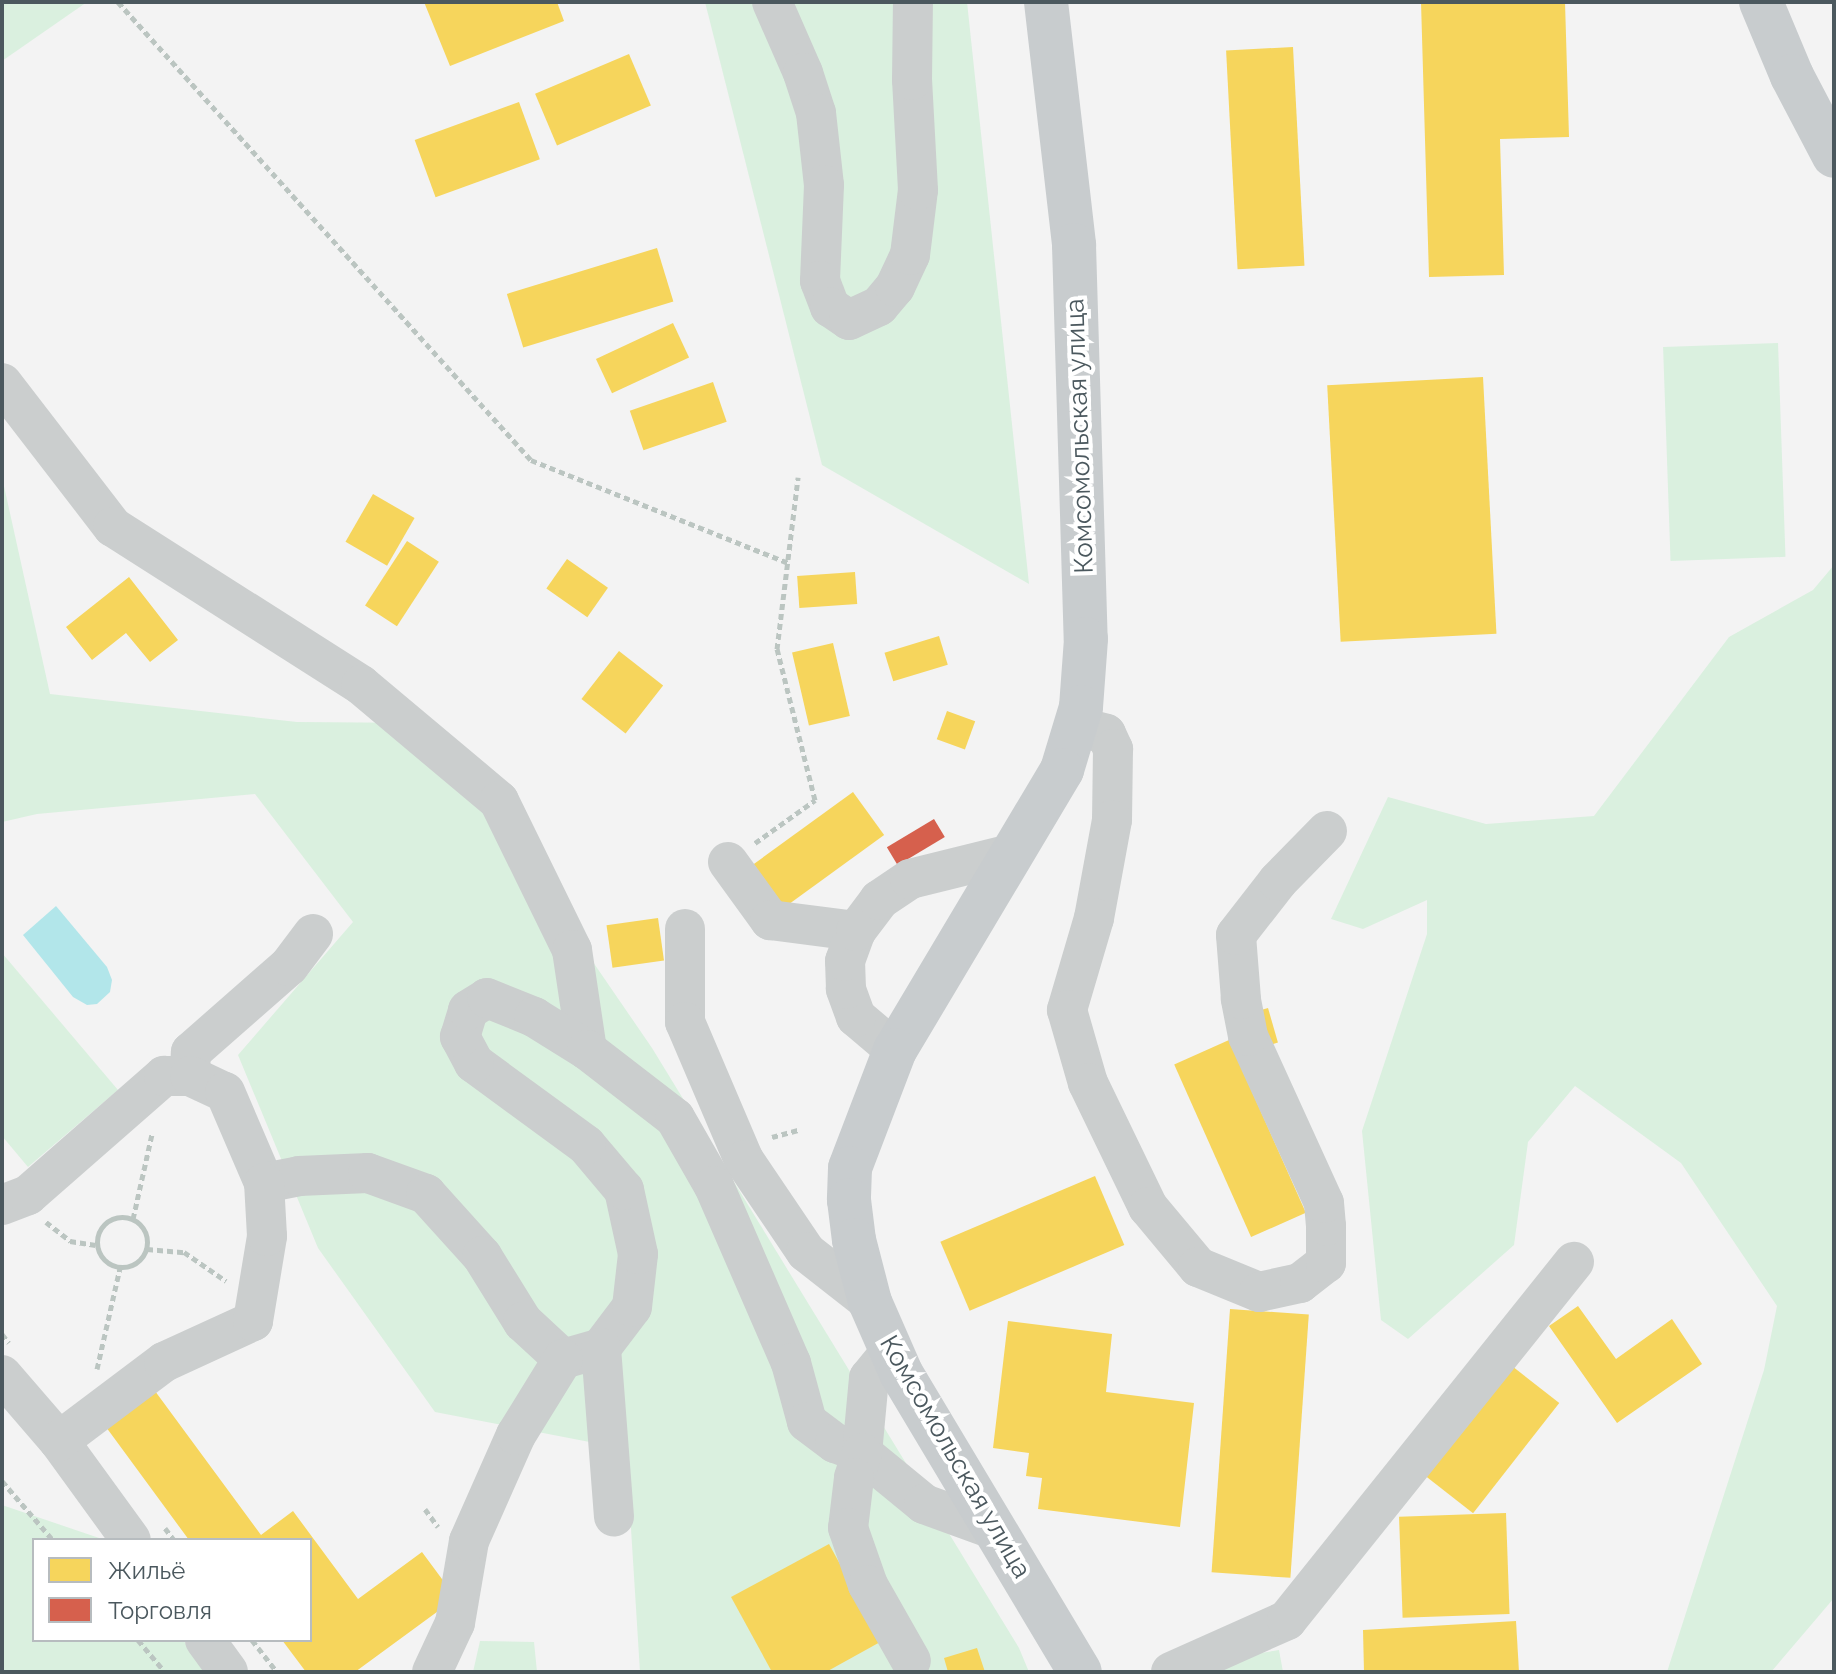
<!DOCTYPE html>
<meta charset="utf-8">
<style>
body{margin:0}
#map{position:relative;width:1836px;height:1674px;overflow:hidden;background:#f3f3f3;font-family:Raleway,sans-serif}
div>[style]{position:absolute}
.green>*{inset:0;background:#daf0df;transform-origin:0 0}
.water>*{inset:0;background:#b2e6ea}
.homes>*{inset:0;background:#f6d55c;transform-origin:0 0}
.shops>*{inset:0;background:#d6604d;transform-origin:0 0}
.path>*{height:5px;margin-top:-2.5px;transform-origin:0;background:repeating-linear-gradient(90deg,#bbc5c1 0 6px,transparent 0 10px)}
.path>.ring{margin:-2.5px;padding:0;box-sizing:content-box;background:none;border:5px solid #bbc5c1;border-radius:50%}
.minor>*{height:40px;margin:-20px;padding:0 20px;transform-origin:20px;border-radius:20px;background:#cbcece}
.major>*{height:44px;margin:-22px;padding:0 22px;transform-origin:22px;border-radius:22px;background:#c8ccce}
span{translate:-50% -50%;white-space:nowrap;text-align:center;line-height:1.15;-webkit-text-stroke:8px #fff;paint-order:stroke}
.street-label{font-size:26px;color:#4b585e}
.frame{position:absolute;inset:0;border:4px solid #4b585e;pointer-events:none}
.legend{position:absolute;left:32px;top:1538px;width:280px;height:104px;box-sizing:border-box;background:#fff;border:2px solid #b7bcbf;margin:0;padding:10px 14px;list-style:none;font-size:24px;color:#4b585e}
.legend li{display:flex;align-items:center;gap:16px;height:40px}
.legend b{width:40px;border:2px solid #b7bcbf}
</style>
<div id="map">
<div class="green">
<i style="clip-path:polygon(2px 2px,87px 2px,2px 61px)"></i>
<i style="clip-path:polygon(705px 2px,967px 2px,1029px 584px,822px 465px)"></i>
<i style="left:1778px;top:343px;width:214px;height:115px;rotate:88deg"></i>
<i style="clip-path:polygon(2px 477px,50px 694px,297px 722px,429px 723px,652px 1048px,1019px 1648px,1029px 1672px,640px 1672px,626px 1449px,435px 1412px,318px 1248px,238px 1055px,353px 922px,255px 794px,37px 814px,2px 822px)"></i>
<i style="clip-path:polygon(1834px 565px,1834px 1598px,1771px 1672px,1667px 1672px,1764px 1370px,1777px 1306px,1681px 1163px,1575px 1086px,1528px 1142px,1514px 1245px,1408px 1339px,1381px 1320px,1362px 1131px,1427px 934px,1427px 900px,1363px 929px,1331px 919px,1388px 797px,1486px 824px,1594px 816px,1729px 637px,1813px 590px)"></i>
<i style="clip-path:polygon(2px 953px,118px 1090px,28px 1167px,2px 1136px)"></i>
<i style="clip-path:polygon(2px 1505px,105px 1540px,34px 1540px,34px 1640px,183px 1640px,208px 1672px,2px 1672px)"></i>
<i style="clip-path:polygon(480px 1641px,534px 1642px,537px 1672px,473px 1672px)"></i>
<i style="clip-path:polygon(1279px 1650px,1283px 1672px,1214px 1672px,1213px 1661px)"></i>
</div>
<div class="water">
<i style="clip-path:polygon(56px 906px,107px 967px,112px 980px,110px 992px,97px 1004px,87px 1005px,73px 997px,23px 935px)"></i>
</div>
<div class="homes">
<i style="clip-path:polygon(424px 2px,557px 2px,564px 21px,450px 66px)"></i>
<i style="clip-path:polygon(1421px 2px,1565px 2px,1569px 137px,1500px 139px,1504px 275px,1429px 277px)"></i>
<i style="left:1293px;top:47px;width:219px;height:67px;rotate:87deg"></i>
<i style="left:629px;top:54px;width:56px;height:102px;rotate:67deg"></i>
<i style="left:519px;top:102px;width:61px;height:111px;rotate:70deg"></i>
<i style="left:657px;top:248px;width:56px;height:157px;rotate:73deg"></i>
<i style="left:673px;top:323px;width:38px;height:85px;rotate:65deg"></i>
<i style="left:1483px;top:377px;width:257px;height:156px;rotate:87deg"></i>
<i style="left:713px;top:382px;width:42px;height:88px;rotate:71deg"></i>
<i style="left:373px;top:494px;width:48px;height:55px;rotate:30deg"></i>
<i style="left:407px;top:541px;width:38px;height:77px;rotate:33deg"></i>
<i style="left:567px;top:559px;width:50px;height:36px;rotate:35deg"></i>
<i style="left:855px;top:572px;width:32px;height:58px;rotate:86deg"></i>
<i style="clip-path:polygon(129px 577px,178px 640px,150px 662px,126px 633px,92px 660px,66px 627px)"></i>
<i style="left:939px;top:636px;width:30px;height:57px;rotate:73deg"></i>
<i style="left:833px;top:643px;width:75px;height:42px;rotate:77deg"></i>
<i style="left:619px;top:651px;width:56px;height:61px;rotate:38deg"></i>
<i style="left:947px;top:711px;width:30px;height:30px;rotate:20deg"></i>
<i style="left:853px;top:792px;width:53px;height:123px;rotate:54deg"></i>
<i style="left:658px;top:918px;width:43px;height:52px;rotate:82deg"></i>
<i style="left:1268px;top:1008px;width:36px;height:16px;rotate:74deg"></i>
<i style="left:1229px;top:1040px;width:189px;height:60px;rotate:66deg"></i>
<i style="left:1095px;top:1176px;width:75px;height:168px;rotate:67deg"></i>
<i style="clip-path:polygon(1578px 1306px,1616px 1359px,1672px 1319px,1702px 1364px,1617px 1423px,1549px 1326px)"></i>
<i style="left:1230px;top:1309px;width:79px;height:264px;rotate:4deg"></i>
<i style="clip-path:polygon(1008px 1321px,1112px 1334px,1106px 1392px,1194px 1403px,1180px 1527px,1038px 1509px,1042px 1478px,1026px 1476px,1029px 1453px,993px 1448px)"></i>
<i style="left:1512px;top:1366px;width:60px;height:140px;rotate:38deg"></i>
<i style="clip-path:polygon(155px 1391px,261px 1535px,293px 1511px,358px 1599px,422px 1552px,456px 1598px,355px 1672px,306px 1672px,282px 1640px,310px 1640px,310px 1540px,189px 1540px,106px 1427px)"></i>
<i style="left:1506px;top:1513px;width:101px;height:107px;rotate:88deg"></i>
<i style="clip-path:polygon(829px 1544px,882px 1641px,826px 1672px,772px 1672px,731px 1597px)"></i>
<i style="clip-path:polygon(1516px 1621px,1519px 1672px,1364px 1672px,1363px 1630px)"></i>
<i style="clip-path:polygon(977px 1648px,985px 1672px,948px 1672px,944px 1658px)"></i>
</div>
<div class="shops">
<i style="left:934px;top:819px;width:21px;height:55px;rotate:59deg"></i>
</div>
<div class="path">
<i style="left:118px;top:2px;width:617px;rotate:47.96deg"></i>
<i style="left:531px;top:460px;width:277px;rotate:21.8deg"></i>
<i style="left:755px;top:843px;width:74px;rotate:-35.6deg"></i>
<i style="left:815px;top:800px;width:156px;rotate:-104.1deg"></i>
<i style="left:777px;top:649px;width:173px;rotate:-83deg"></i>
<i style="left:772px;top:1137px;width:28px;rotate:-15deg"></i>
<i class="ring" style="left:97px;top:1217px;width:45px;height:45px"></i>
<i style="left:133px;top:1219px;width:87px;rotate:-77.4deg"></i>
<i style="left:46px;top:1222px;width:31px;rotate:38deg"></i>
<i style="left:70px;top:1241px;width:26px;rotate:9deg"></i>
<i style="left:147px;top:1249px;width:37px;rotate:5deg"></i>
<i style="left:184px;top:1252px;width:51px;rotate:34.6deg"></i>
<i style="left:2px;top:1334px;width:11px;rotate:52deg"></i>
<i style="left:97px;top:1369px;width:104px;rotate:-77.2deg"></i>
<i style="left:2px;top:1481px;width:78px;rotate:49.2deg"></i>
<i style="left:425px;top:1509px;width:22px;rotate:54deg"></i>
<i style="left:165px;top:1528px;width:15px;rotate:53deg"></i>
<i style="left:138px;top:1640px;width:42px;rotate:49.8deg"></i>
<i style="left:252px;top:1640px;width:41px;rotate:52deg"></i>
</div>
<div class="minor">
<i style="left:772px;top:2px;width:77px;rotate:66.4deg"></i>
<i style="left:803px;top:73px;width:42px;rotate:72deg"></i>
<i style="left:816px;top:113px;width:72px;rotate:83.7deg"></i>
<i style="left:824px;top:185px;width:96px;rotate:92.4deg"></i>
<i style="left:820px;top:281px;width:28px;rotate:69deg"></i>
<i style="left:830px;top:307px;width:23px;rotate:34deg"></i>
<i style="left:849px;top:320px;width:33px;rotate:-25deg"></i>
<i style="left:879px;top:306px;width:25px;rotate:-50deg"></i>
<i style="left:895px;top:287px;width:35px;rotate:-65deg"></i>
<i style="left:910px;top:255px;width:65px;rotate:-83deg"></i>
<i style="left:918px;top:190px;width:110px;rotate:-93.1deg"></i>
<i style="left:912px;top:80px;width:78px;rotate:-89.3deg"></i>
<i style="left:2px;top:383px;width:182px;rotate:52.4deg"></i>
<i style="left:113px;top:527px;width:294px;rotate:32.5deg"></i>
<i style="left:361px;top:685px;width:180px;rotate:40deg"></i>
<i style="left:499px;top:801px;width:166px;rotate:63.9deg"></i>
<i style="left:572px;top:950px;width:101px;rotate:81.5deg"></i>
<i style="left:1075px;top:726px;width:32px;rotate:14deg"></i>
<i style="left:1106px;top:734px;width:17px;rotate:65deg"></i>
<i style="left:1113px;top:749px;width:71px;rotate:90.8deg"></i>
<i style="left:1112px;top:820px;width:100px;rotate:100.4deg"></i>
<i style="left:1094px;top:918px;width:96px;rotate:106.4deg"></i>
<i style="left:1067px;top:1010px;width:76px;rotate:74deg"></i>
<i style="left:1088px;top:1083px;width:138px;rotate:64.2deg"></i>
<i style="left:1148px;top:1207px;width:78px;rotate:50.2deg"></i>
<i style="left:1198px;top:1267px;width:66px;rotate:22.3deg"></i>
<i style="left:1259px;top:1292px;width:42px;rotate:-12.4deg"></i>
<i style="left:1300px;top:1283px;width:33px;rotate:-38deg"></i>
<i style="left:1326px;top:1263px;width:37px;rotate:-90deg"></i>
<i style="left:1326px;top:1226px;width:23px;rotate:-95deg"></i>
<i style="left:1324px;top:1203px;width:183px;rotate:-114.5deg"></i>
<i style="left:1248px;top:1036px;width:38px;rotate:-101deg"></i>
<i style="left:1241px;top:999px;width:64px;rotate:-94.5deg"></i>
<i style="left:1236px;top:935px;width:68px;rotate:-52.1deg"></i>
<i style="left:1278px;top:881px;width:70px;rotate:-45.6deg"></i>
<i style="left:728px;top:862px;width:72px;rotate:54.1deg"></i>
<i style="left:770px;top:920px;width:87px;rotate:7.3deg"></i>
<i style="left:685px;top:929px;width:93px;rotate:90deg"></i>
<i style="left:685px;top:1022px;width:150px;rotate:66.9deg"></i>
<i style="left:744px;top:1160px;width:111px;rotate:56deg"></i>
<i style="left:806px;top:1252px;width:81px;rotate:38deg"></i>
<i style="left:895px;top:1050px;width:51px;rotate:-139.8deg"></i>
<i style="left:856px;top:1017px;width:30px;rotate:-110deg"></i>
<i style="left:846px;top:989px;width:28px;rotate:-92deg"></i>
<i style="left:845px;top:961px;width:32px;rotate:-70deg"></i>
<i style="left:856px;top:931px;width:39px;rotate:-53deg"></i>
<i style="left:879px;top:900px;width:37px;rotate:-34deg"></i>
<i style="left:910px;top:879px;width:104px;rotate:-13.9deg"></i>
<i style="left:190px;top:1076px;width:24px;rotate:-88deg"></i>
<i style="left:191px;top:1052px;width:130px;rotate:-41.3deg"></i>
<i style="left:289px;top:966px;width:40px;rotate:-53deg"></i>
<i style="left:2px;top:1205px;width:28px;rotate:-21deg"></i>
<i style="left:28px;top:1195px;width:181px;rotate:-41.2deg"></i>
<i style="left:164px;top:1076px;width:26px"></i>
<i style="left:190px;top:1076px;width:38px;rotate:25deg"></i>
<i style="left:225px;top:1092px;width:99px;rotate:66.8deg"></i>
<i style="left:264px;top:1183px;width:36px;rotate:-11deg"></i>
<i style="left:299px;top:1176px;width:69px;rotate:-2.5deg"></i>
<i style="left:368px;top:1173px;width:62px;rotate:19.9deg"></i>
<i style="left:426px;top:1194px;width:84px;rotate:47.9deg"></i>
<i style="left:482px;top:1256px;width:78px;rotate:58.2deg"></i>
<i style="left:523px;top:1322px;width:54px;rotate:42.8deg"></i>
<i style="left:563px;top:1359px;width:40px;rotate:-16deg"></i>
<i style="left:601px;top:1348px;width:51px;rotate:-52.9deg"></i>
<i style="left:632px;top:1307px;width:53px;rotate:-83.5deg"></i>
<i style="left:638px;top:1254px;width:66px;rotate:-102.3deg"></i>
<i style="left:624px;top:1190px;width:59px;rotate:-130.2deg"></i>
<i style="left:586px;top:1145px;width:139px;rotate:-143.8deg"></i>
<i style="left:474px;top:1063px;width:30px;rotate:-118deg"></i>
<i style="left:460px;top:1037px;width:28px;rotate:-73deg"></i>
<i style="left:468px;top:1010px;width:22px;rotate:-32deg"></i>
<i style="left:487px;top:998px;width:51px;rotate:22deg"></i>
<i style="left:534px;top:1017px;width:62px;rotate:31.9deg"></i>
<i style="left:587px;top:1050px;width:111px;rotate:37.7deg"></i>
<i style="left:675px;top:1118px;width:78px;rotate:60.2deg"></i>
<i style="left:714px;top:1186px;width:193px;rotate:66.5deg"></i>
<i style="left:791px;top:1363px;width:61px;rotate:74.8deg"></i>
<i style="left:807px;top:1422px;width:35px;rotate:37deg"></i>
<i style="left:835px;top:1443px;width:29px;rotate:20deg"></i>
<i style="left:862px;top:1453px;width:80px;rotate:39.4deg"></i>
<i style="left:924px;top:1504px;width:73px;rotate:19.9deg"></i>
<i style="left:601px;top:1348px;width:169px;rotate:85.6deg"></i>
<i style="left:891px;top:1351px;width:35px;rotate:129deg"></i>
<i style="left:869px;top:1378px;width:75px;rotate:95.3deg"></i>
<i style="left:862px;top:1453px;width:26px;rotate:108deg"></i>
<i style="left:854px;top:1478px;width:50px;rotate:96.8deg"></i>
<i style="left:848px;top:1528px;width:60px;rotate:70.7deg"></i>
<i style="left:868px;top:1585px;width:87px;rotate:60.5deg"></i>
<i style="left:2px;top:1375px;width:87px;rotate:49.2deg"></i>
<i style="left:59px;top:1441px;width:122px;rotate:54deg"></i>
<i style="left:59px;top:1441px;width:131px;rotate:-37deg"></i>
<i style="left:164px;top:1362px;width:98px;rotate:-24.7deg"></i>
<i style="left:253px;top:1321px;width:86px;rotate:-80.6deg"></i>
<i style="left:267px;top:1236px;width:53px;rotate:-93.2deg"></i>
<i style="left:205px;top:1640px;width:39px;rotate:54deg"></i>
<i style="left:432px;top:1672px;width:54px;rotate:-64.9deg"></i>
<i style="left:455px;top:1623px;width:83px;rotate:-80.3deg"></i>
<i style="left:469px;top:1541px;width:116px;rotate:-66.1deg"></i>
<i style="left:516px;top:1435px;width:89px;rotate:-58.3deg"></i>
<i style="left:1171px;top:1672px;width:127px;rotate:-24.1deg"></i>
<i style="left:1287px;top:1620px;width:459px;rotate:-51.3deg"></i>
</div>
<div class="major">
<i style="left:1046px;top:2px;width:245px;rotate:83.4deg"></i>
<i style="left:1074px;top:245px;width:394px;rotate:88.3deg"></i>
<i style="left:1086px;top:639px;width:68px;rotate:94.2deg"></i>
<i style="left:1081px;top:707px;width:66px;rotate:106.8deg"></i>
<i style="left:1062px;top:770px;width:326px;rotate:120.8deg"></i>
<i style="left:895px;top:1050px;width:126px;rotate:110.9deg"></i>
<i style="left:850px;top:1168px;width:32px;rotate:92deg"></i>
<i style="left:849px;top:1200px;width:40px;rotate:82.9deg"></i>
<i style="left:854px;top:1240px;width:64px;rotate:75.5deg"></i>
<i style="left:870px;top:1302px;width:77px;rotate:66.4deg"></i>
<i style="left:901px;top:1373px;width:348px;rotate:59.1deg"></i>
<i style="left:1761px;top:2px;width:80px;rotate:67.3deg"></i>
<i style="left:1792px;top:76px;width:90px;rotate:62.3deg"></i>
</div>
<div class="street-label">
<span style="left:1080px;top:436px;rotate:-92deg">Комсомольская улица</span>
<span style="left:955px;top:1457px;rotate:60deg">Комсомольская улица</span>
</div>
<div class="frame"></div>
<ul class="legend">
<li><b style="height:22px;background:#f6d55c"></b>Жильё</li>
<li><b style="height:22px;background:#d6604d"></b>Торговля</li>
</ul>
</div>
